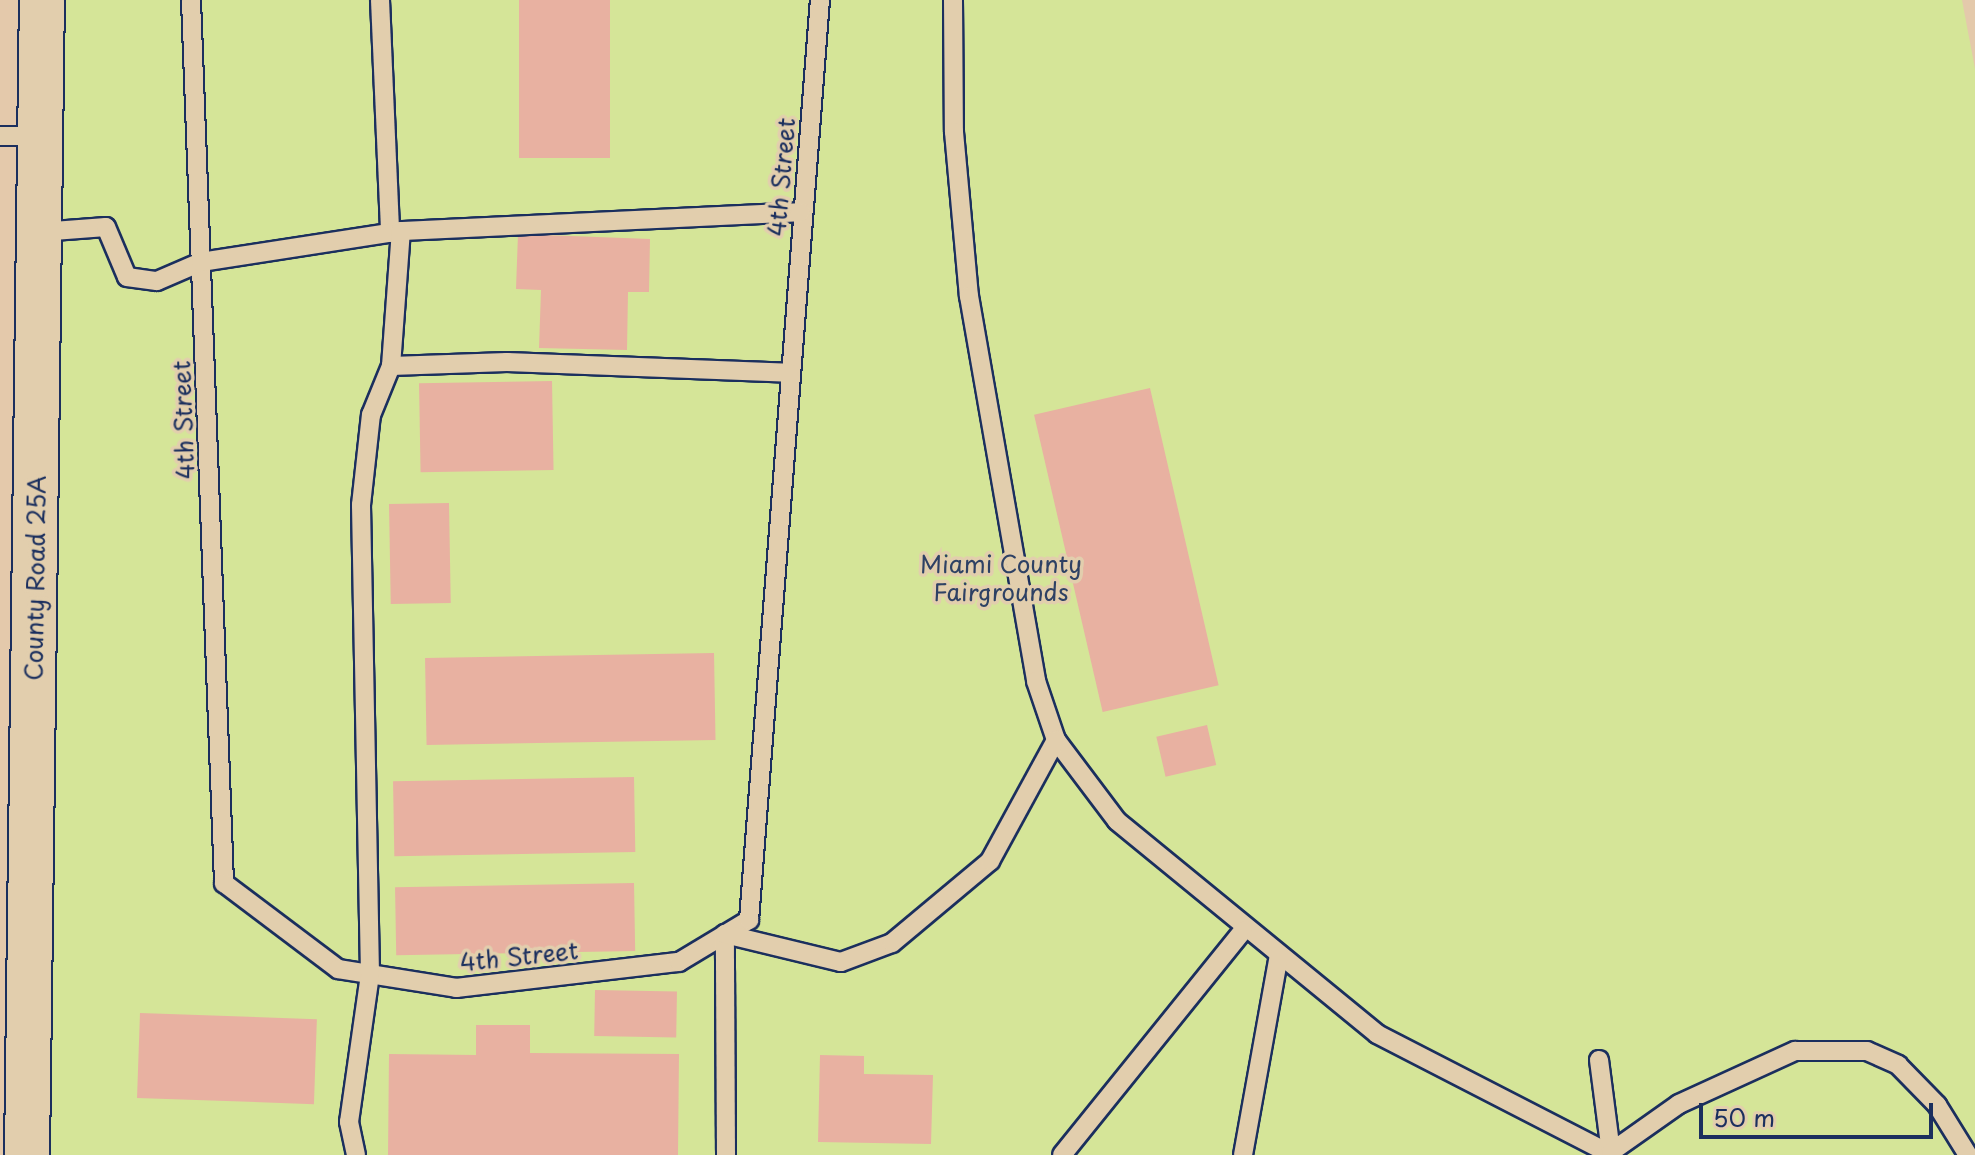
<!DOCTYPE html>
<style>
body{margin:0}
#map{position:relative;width:1975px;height:1155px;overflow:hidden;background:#e4c9ab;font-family:"Playpen Sans",sans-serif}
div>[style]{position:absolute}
.green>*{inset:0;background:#d5e598}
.building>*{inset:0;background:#e8b1a1;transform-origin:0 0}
.roads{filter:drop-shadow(2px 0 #1b2f5e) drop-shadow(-2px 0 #1b2f5e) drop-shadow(0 2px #1b2f5e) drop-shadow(0 -2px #1b2f5e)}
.lane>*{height:18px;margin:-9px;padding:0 9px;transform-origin:9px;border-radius:9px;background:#e2cead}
.secondary>*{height:44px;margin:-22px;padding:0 22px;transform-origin:22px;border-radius:22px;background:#e2cead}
span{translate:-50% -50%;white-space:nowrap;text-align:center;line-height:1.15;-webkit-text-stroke:7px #e2cead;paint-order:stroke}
.street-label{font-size:24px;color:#1b2f5e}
.park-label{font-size:24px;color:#2e4164}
.scale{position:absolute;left:1699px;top:1103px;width:234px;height:36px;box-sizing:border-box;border:4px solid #1b2f5e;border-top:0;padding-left:10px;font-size:24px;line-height:28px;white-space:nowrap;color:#1b2f5e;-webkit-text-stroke:6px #e2cead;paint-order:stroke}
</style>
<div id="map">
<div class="green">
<i style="clip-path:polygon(42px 0,1962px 0,1975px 69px,1975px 1155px,27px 1155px)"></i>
</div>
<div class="building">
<i style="left:519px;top:0;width:91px;height:158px"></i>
<i style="clip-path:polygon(518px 234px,650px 239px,649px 292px,628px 292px,627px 350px,539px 348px,541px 290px,516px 289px)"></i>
<i style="left:552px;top:381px;width:89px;height:133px;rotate:89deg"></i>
<i style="left:1150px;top:388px;width:305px;height:119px;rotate:77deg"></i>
<i style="left:449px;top:503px;width:100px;height:60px;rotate:89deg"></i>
<i style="left:714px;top:653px;width:87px;height:289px;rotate:89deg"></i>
<i style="left:1207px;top:725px;width:41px;height:52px;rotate:77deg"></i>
<i style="left:634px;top:777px;width:75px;height:241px;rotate:89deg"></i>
<i style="left:634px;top:883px;width:68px;height:239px;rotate:89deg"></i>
<i style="left:595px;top:990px;width:82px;height:46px;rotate:1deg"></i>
<i style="left:140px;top:1013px;width:177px;height:85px;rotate:2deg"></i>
<i style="clip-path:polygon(476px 1025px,530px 1025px,530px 1053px,679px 1054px,678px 1155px,388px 1155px,389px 1054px,476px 1055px)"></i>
<i style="clip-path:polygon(820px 1055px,864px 1056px,864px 1074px,933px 1075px,931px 1144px,818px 1142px)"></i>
</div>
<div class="roads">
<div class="lane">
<i style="left:191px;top:0;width:884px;rotate:87.86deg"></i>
<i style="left:224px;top:883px;width:143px;rotate:37deg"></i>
<i style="left:338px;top:969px;width:120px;rotate:9.1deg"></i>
<i style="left:456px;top:988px;width:225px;rotate:-6.7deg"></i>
<i style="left:679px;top:962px;width:82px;rotate:-31deg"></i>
<i style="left:749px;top:920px;width:923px;rotate:-85.59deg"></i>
<i style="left:380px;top:0;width:233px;rotate:87.5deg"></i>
<i style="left:953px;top:0;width:132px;rotate:89.6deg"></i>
<i style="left:954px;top:132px;width:165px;rotate:84.8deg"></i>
<i style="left:969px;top:296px;width:391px;rotate:80.1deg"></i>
<i style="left:1036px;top:681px;width:62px;rotate:71.3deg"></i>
<i style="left:1056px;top:740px;width:101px;rotate:53deg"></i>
<i style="left:1117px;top:821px;width:336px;rotate:39.3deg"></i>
<i style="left:1377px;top:1034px;width:264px;rotate:27.2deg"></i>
<i style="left:0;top:136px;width:40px"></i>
<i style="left:40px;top:232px;width:66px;rotate:-4.3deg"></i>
<i style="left:106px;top:227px;width:54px;rotate:67.2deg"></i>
<i style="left:127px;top:277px;width:30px;rotate:8deg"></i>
<i style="left:157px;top:281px;width:48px;rotate:-23.4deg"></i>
<i style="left:201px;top:262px;width:202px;rotate:-8.8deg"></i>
<i style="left:401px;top:231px;width:400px;rotate:-2.7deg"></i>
<i style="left:391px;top:366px;width:116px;rotate:-2deg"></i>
<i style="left:507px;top:362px;width:282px;rotate:2.2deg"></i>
<i style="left:1599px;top:1060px;width:93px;rotate:82.6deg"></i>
<i style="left:1611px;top:1152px;width:83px;rotate:-35.2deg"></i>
<i style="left:1679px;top:1104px;width:128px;rotate:-24.6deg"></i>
<i style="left:1795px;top:1051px;width:72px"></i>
<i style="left:1867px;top:1051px;width:34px;rotate:24deg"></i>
<i style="left:1898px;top:1065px;width:56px;rotate:45.7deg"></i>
<i style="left:1937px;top:1105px;width:59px;rotate:58.2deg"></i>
<i style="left:356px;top:1155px;width:34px;rotate:-102deg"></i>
<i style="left:349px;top:1122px;width:149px;rotate:-81.9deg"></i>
<i style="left:370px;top:974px;width:469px;rotate:-91.1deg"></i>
<i style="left:361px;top:505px;width:91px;rotate:-83.7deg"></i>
<i style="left:371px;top:415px;width:53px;rotate:-67.8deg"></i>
<i style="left:391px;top:366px;width:135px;rotate:-85.8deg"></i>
<i style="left:726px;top:1155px;width:221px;rotate:-90.3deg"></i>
<i style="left:725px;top:934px;width:119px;rotate:13.6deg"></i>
<i style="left:841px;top:962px;width:54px;rotate:-20.4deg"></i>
<i style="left:892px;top:943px;width:128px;rotate:-39.9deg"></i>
<i style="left:990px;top:861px;width:138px;rotate:-61.4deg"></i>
<i style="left:1062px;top:1155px;width:288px;rotate:-51.1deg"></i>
<i style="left:1243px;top:1155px;width:203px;rotate:-79.8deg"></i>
</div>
<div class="secondary">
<i style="left:27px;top:1155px;width:1155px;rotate:-89.26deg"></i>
</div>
</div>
<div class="street-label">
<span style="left:781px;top:177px;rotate:-85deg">4th Street</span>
<span style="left:183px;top:420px;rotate:-92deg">4th Street</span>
<span style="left:35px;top:578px;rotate:-89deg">County Road 25A</span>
<span style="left:519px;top:956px;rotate:-6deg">4th Street</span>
</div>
<div class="park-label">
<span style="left:1001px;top:578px">Miami County<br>Fairgrounds</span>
</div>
<div class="scale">50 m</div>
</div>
